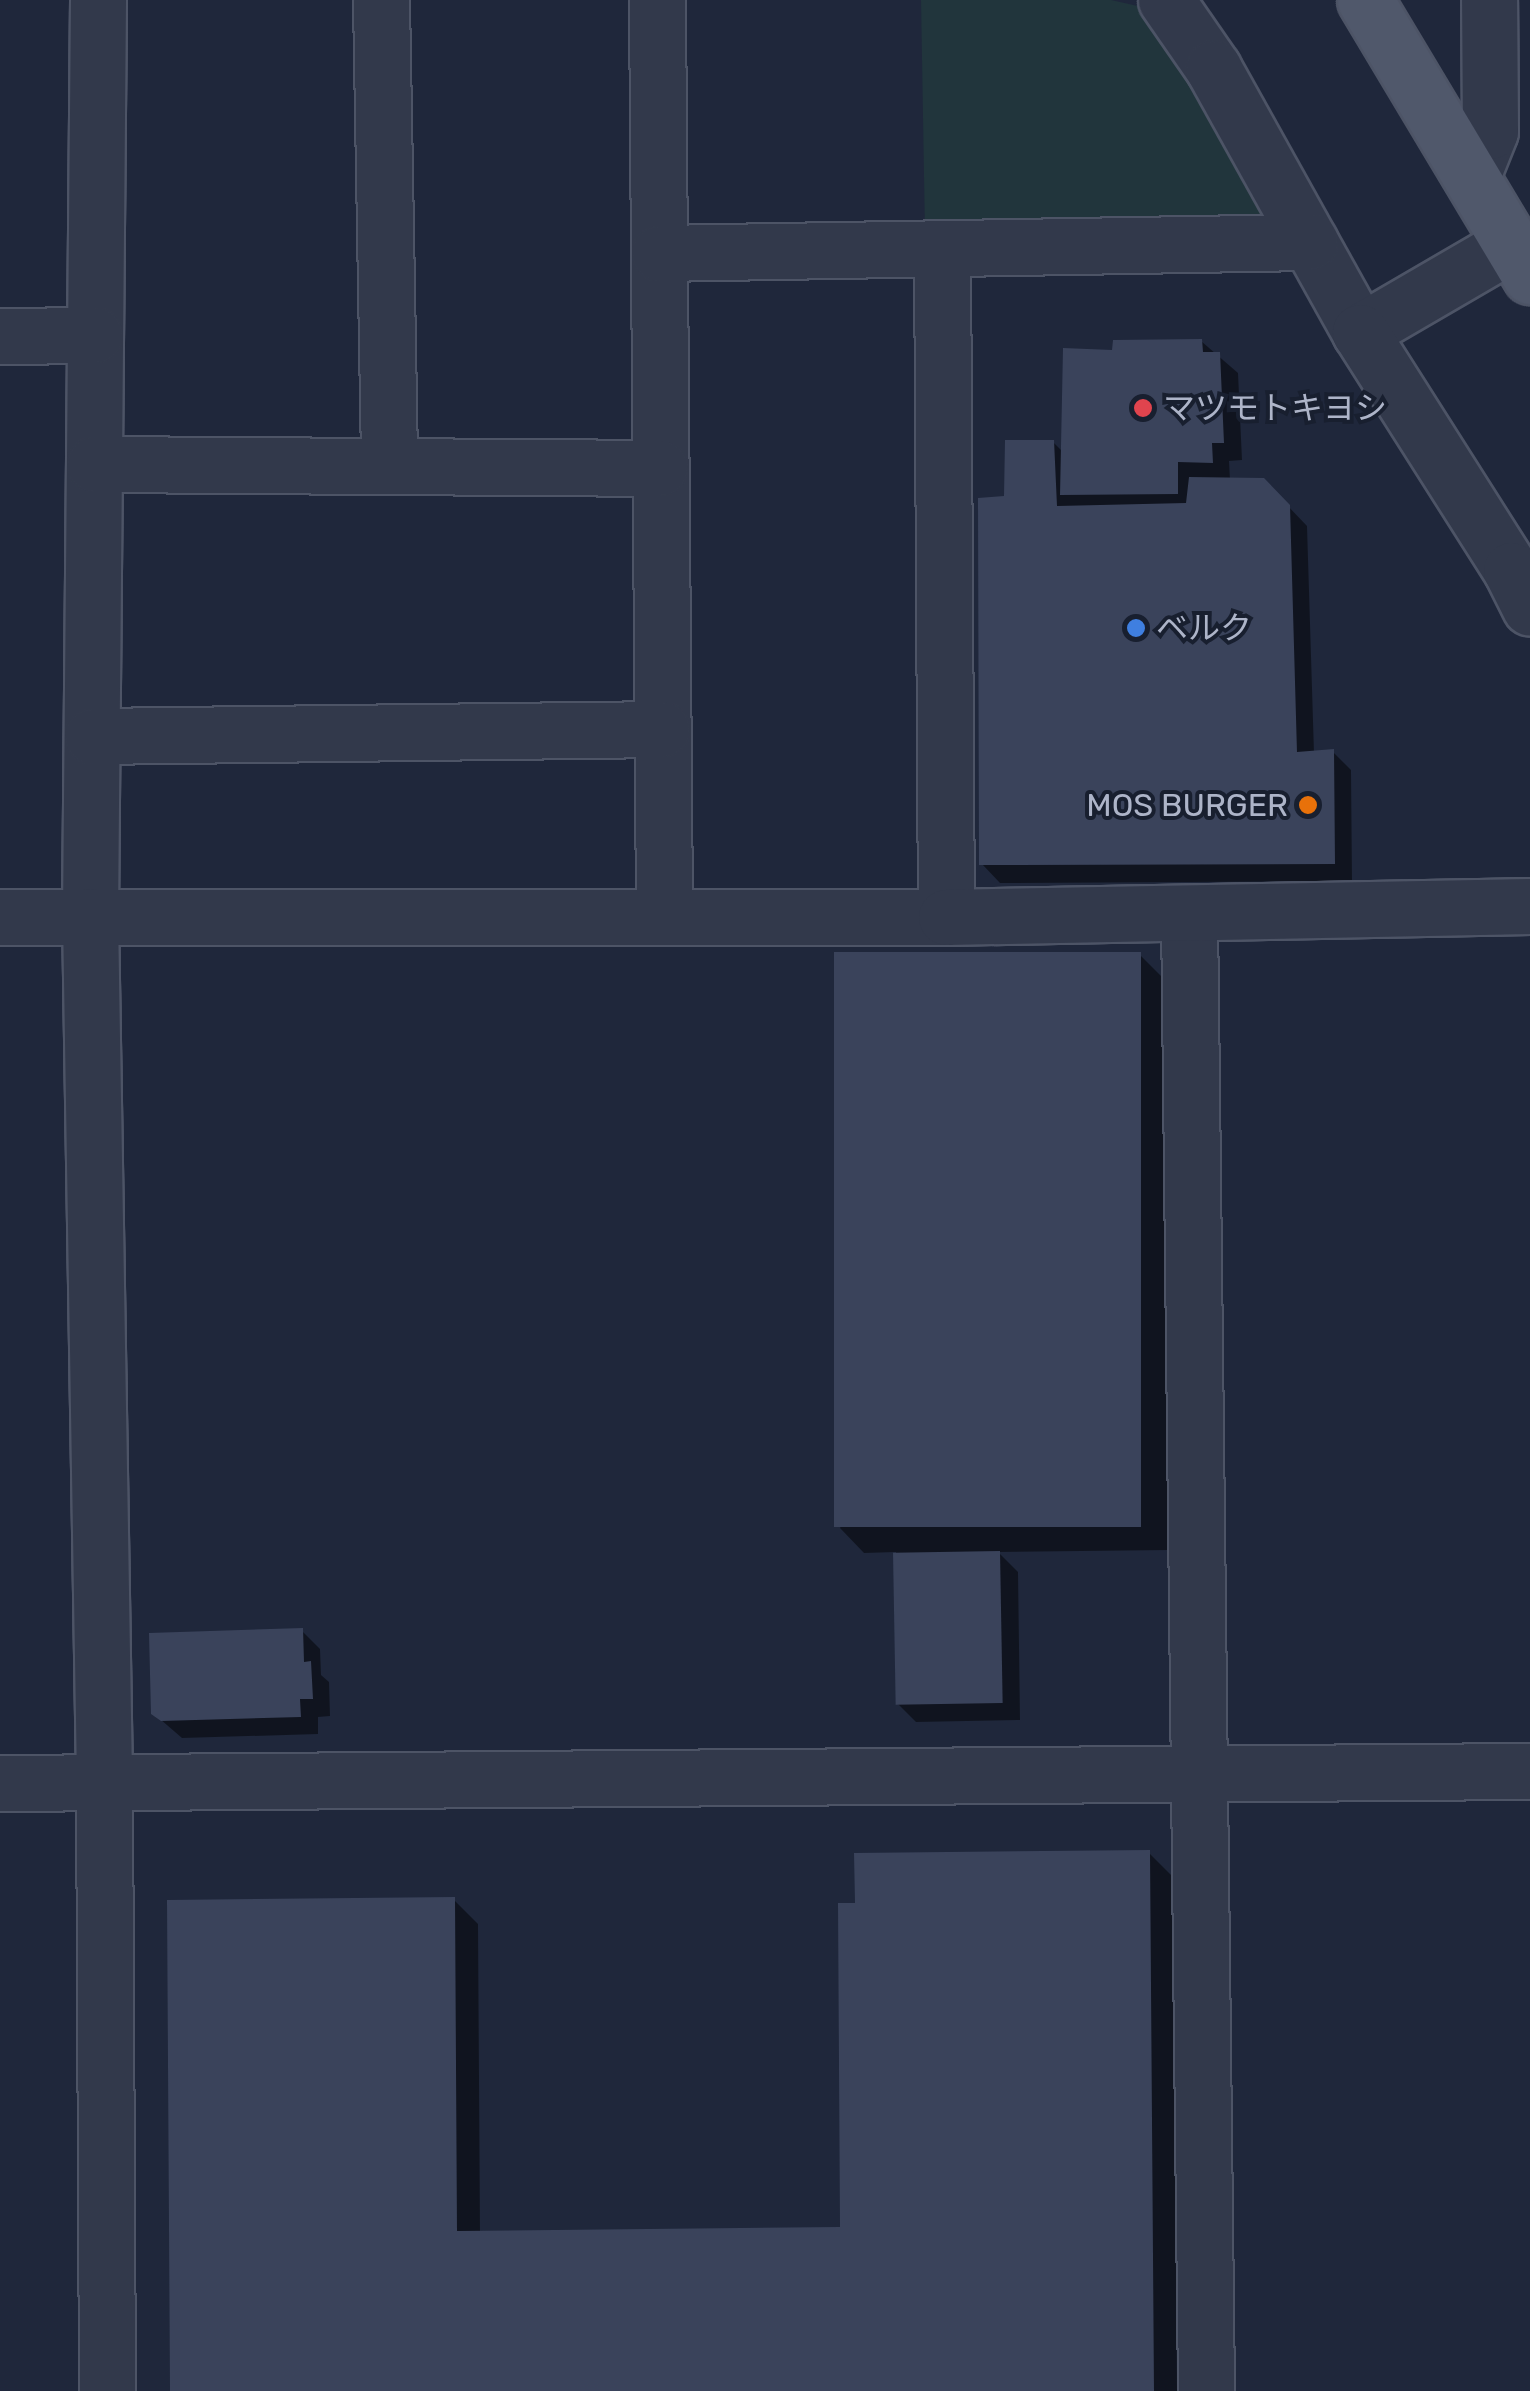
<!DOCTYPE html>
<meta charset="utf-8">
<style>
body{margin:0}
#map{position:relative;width:1530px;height:2391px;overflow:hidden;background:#1f273b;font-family:Rubik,"Noto Sans JP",sans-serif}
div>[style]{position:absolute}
.green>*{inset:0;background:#21353c}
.shadow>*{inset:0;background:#0007}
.building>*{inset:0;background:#3a435b;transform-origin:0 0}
.roads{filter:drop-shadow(2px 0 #4d5466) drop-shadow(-2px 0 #4d5466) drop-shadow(0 2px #4d5466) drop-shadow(0 -2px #4d5466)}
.minor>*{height:55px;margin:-27.5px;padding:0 27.5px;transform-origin:27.5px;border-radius:27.5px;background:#32394b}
.major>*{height:55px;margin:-27.5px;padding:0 27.5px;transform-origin:27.5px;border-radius:27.5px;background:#50586b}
.dots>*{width:28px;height:28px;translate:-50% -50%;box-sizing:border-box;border:5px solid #181f2f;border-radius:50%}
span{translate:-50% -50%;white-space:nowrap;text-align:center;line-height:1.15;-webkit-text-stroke:8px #181f2f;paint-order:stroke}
.poi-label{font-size:32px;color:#adb4c8}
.left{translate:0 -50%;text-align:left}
.right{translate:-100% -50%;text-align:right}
</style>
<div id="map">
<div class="green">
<i style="clip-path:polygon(921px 0,1111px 0,1151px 9px,1281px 223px,925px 234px)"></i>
</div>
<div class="shadow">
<i style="clip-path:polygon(1201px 341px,1238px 373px,1242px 460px,1229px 461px,1230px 480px,1263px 480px,1307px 526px,1314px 753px,1333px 752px,1351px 770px,1352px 881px,1000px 883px,982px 864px,1007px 498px,1053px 442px,1063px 452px,1115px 352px)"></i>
<i style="clip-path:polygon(1140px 955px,1164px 979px,1169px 1550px,998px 1552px,1018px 1572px,1020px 1720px,916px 1722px,898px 1704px,896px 1552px,864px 1553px,840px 1528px)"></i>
<i style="clip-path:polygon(302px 1631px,320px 1649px,321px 1675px,329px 1682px,330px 1716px,318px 1717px,318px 1734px,182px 1738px,153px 1713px)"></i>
<i style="clip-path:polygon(1149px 1853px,1173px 1877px,1177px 2391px,172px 2391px,454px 1900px,478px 1924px,480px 2233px,842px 2230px,857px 1905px)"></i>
</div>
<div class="building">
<i style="clip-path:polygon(1202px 339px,1203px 352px,1220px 352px,1224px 443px,1212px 443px,1213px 463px,1178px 462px,1178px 494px,1060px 495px,1063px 348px,1112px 350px,1113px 340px)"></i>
<i style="clip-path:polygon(1005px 440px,1054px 440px,1057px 506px,1186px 503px,1189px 477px,1264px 478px,1290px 505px,1297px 752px,1334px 749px,1335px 864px,979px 865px,978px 498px,1004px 496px)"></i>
<i style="left:1141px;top:952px;width:575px;height:307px;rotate:90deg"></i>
<i style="left:1000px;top:1551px;width:152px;height:107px;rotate:89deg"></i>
<i style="clip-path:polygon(303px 1628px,304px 1662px,311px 1661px,313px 1699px,300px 1699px,301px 1717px,161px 1721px,151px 1714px,149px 1633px)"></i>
<i style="clip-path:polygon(1150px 1850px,1154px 2391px,170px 2391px,167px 1900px,455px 1897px,457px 2231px,840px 2227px,838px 1903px,855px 1903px,854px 1853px)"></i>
</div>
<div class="roads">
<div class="minor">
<i style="left:98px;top:0;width:916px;rotate:90.5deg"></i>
<i style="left:90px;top:916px;width:866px;rotate:89.07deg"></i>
<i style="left:104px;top:1782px;width:609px;rotate:89.72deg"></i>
<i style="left:381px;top:0;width:466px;rotate:89deg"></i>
<i style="left:657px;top:0;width:917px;rotate:89.56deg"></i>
<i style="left:1166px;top:0;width:83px;rotate:55.3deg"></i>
<i style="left:1213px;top:68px;width:302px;rotate:60.9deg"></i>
<i style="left:1472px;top:176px;width:48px;rotate:-68.2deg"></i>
<i style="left:1490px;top:131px;width:131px;rotate:-90.4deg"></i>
<i style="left:1511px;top:244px;width:175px;rotate:149.8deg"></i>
<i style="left:1360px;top:332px;width:282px;rotate:57.6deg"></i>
<i style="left:1511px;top:570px;width:42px;rotate:63.4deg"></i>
<i style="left:942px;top:249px;width:668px;rotate:89.66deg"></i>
<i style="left:659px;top:253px;width:651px;rotate:-0.97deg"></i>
<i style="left:0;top:336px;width:95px;rotate:-0.6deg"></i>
<i style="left:94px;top:464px;width:566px;rotate:0.4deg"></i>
<i style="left:92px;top:736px;width:570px;rotate:-0.7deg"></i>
<i style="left:1189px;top:913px;width:1478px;rotate:89.34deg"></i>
<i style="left:0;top:917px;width:946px"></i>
<i style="left:946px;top:917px;width:584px;rotate:-1.08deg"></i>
<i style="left:0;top:1783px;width:1530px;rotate:-0.45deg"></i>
</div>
<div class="major">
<i style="left:1365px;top:0;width:322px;rotate:59.1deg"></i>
</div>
</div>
<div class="dots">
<i style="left:1143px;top:408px;background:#e0444e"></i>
<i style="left:1136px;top:628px;background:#3f7fe0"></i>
<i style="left:1308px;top:805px;background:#e8710a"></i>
</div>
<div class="poi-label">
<span class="left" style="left:1163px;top:408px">マツモトキヨシ</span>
<span class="left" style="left:1156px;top:628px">ベルク</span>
<span class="right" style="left:1288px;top:805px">MOS BURGER</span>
</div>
</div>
